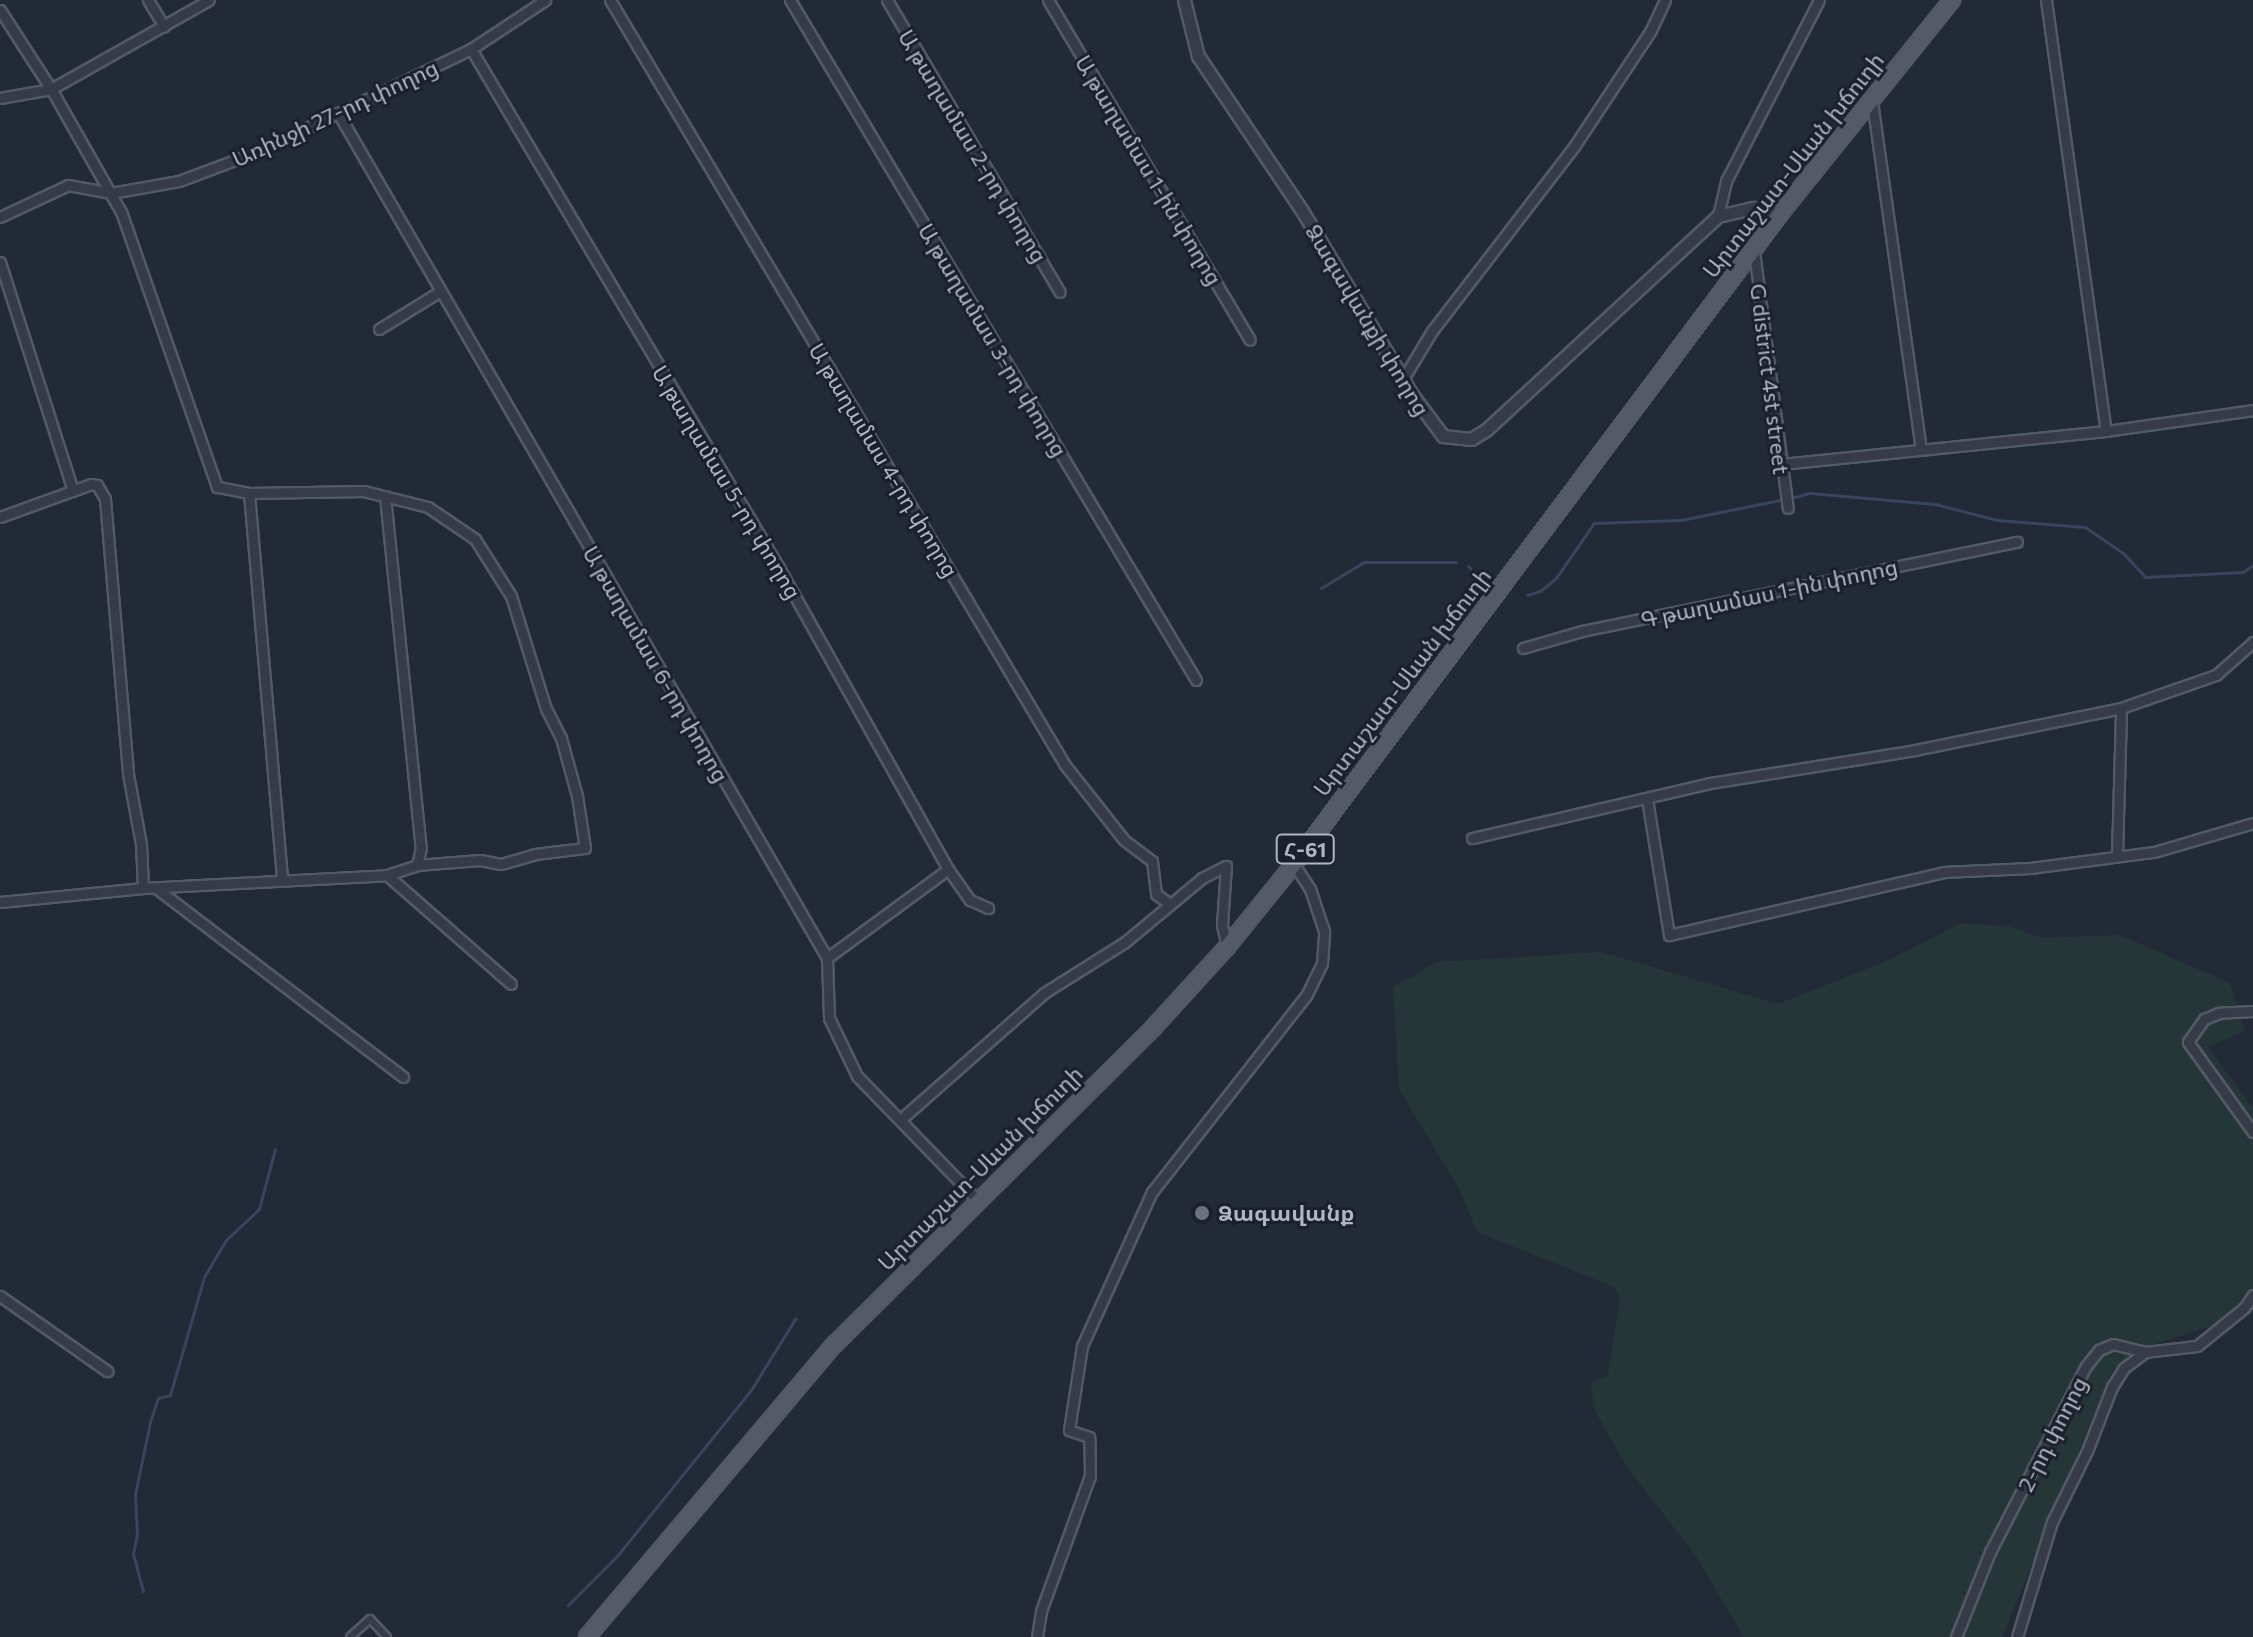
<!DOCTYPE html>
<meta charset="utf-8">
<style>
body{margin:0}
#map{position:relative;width:2253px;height:1637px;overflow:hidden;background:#222937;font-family:Commissioner,"Noto Sans Armenian",sans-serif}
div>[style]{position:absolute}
.green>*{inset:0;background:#253639}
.stream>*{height:3px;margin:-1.5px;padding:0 1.5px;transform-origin:1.5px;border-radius:1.5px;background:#39455f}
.roads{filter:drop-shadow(2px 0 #535965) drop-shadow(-2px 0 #535965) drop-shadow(0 2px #535965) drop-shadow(0 -2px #535965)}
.pedestrian>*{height:6px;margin:-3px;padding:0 3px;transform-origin:3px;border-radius:3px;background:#363b47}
.minor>*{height:9px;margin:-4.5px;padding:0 4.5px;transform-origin:4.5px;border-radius:4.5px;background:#363b47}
.tertiary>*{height:11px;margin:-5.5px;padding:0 5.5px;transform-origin:5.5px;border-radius:5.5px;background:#363b47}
.primary>*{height:14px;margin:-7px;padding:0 7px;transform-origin:7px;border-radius:7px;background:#545a67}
.dots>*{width:22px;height:22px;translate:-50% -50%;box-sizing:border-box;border:4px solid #1b202c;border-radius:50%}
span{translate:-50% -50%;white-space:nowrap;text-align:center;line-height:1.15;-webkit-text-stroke:6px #1b202c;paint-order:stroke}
.shield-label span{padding:2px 6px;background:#1b202c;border:2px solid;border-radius:6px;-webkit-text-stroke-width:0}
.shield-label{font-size:20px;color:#b0b6c4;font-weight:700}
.street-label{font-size:22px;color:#b0b6c4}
.poi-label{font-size:22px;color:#b0b6c4;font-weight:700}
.left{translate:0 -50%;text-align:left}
</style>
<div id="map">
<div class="green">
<i style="clip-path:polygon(1961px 923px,2008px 926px,2043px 938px,2120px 935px,2230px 983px,2245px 1031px,2208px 1047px,2253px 1108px,2253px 1313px,2139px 1349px,2111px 1373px,2002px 1637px,1744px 1637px,1696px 1556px,1627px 1467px,1596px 1413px,1590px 1384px,1608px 1374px,1620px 1300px,1614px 1287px,1477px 1232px,1460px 1190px,1399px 1089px,1393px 987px,1437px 962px,1602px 952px,1778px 1004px,1889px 960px)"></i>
</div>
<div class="stream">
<i style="left:1791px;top:498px;width:20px;rotate:-15deg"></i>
<i style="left:1810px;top:493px;width:125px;rotate:5deg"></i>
<i style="left:1935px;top:504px;width:64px;rotate:14.5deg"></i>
<i style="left:1997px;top:520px;width:88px;rotate:4.5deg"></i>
<i style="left:2085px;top:527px;width:46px;rotate:34.4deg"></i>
<i style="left:2123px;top:553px;width:33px;rotate:47deg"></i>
<i style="left:2145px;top:577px;width:98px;rotate:-2.9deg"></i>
<i style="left:2243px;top:572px;width:12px;rotate:-35deg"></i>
<i style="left:1468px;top:566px;width:11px;rotate:45deg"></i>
<i style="left:1321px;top:588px;width:50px;rotate:-31.2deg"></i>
<i style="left:1364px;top:562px;width:92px"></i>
<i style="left:1527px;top:595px;width:14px;rotate:-17deg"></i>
<i style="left:1540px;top:591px;width:21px;rotate:-39deg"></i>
<i style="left:1556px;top:578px;width:67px;rotate:-55.4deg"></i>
<i style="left:1594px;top:523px;width:87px;rotate:-2deg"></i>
<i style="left:1681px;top:520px;width:106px;rotate:-11.4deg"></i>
<i style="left:143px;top:1591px;width:38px;rotate:-105deg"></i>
<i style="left:133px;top:1554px;width:20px;rotate:-79deg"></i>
<i style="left:137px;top:1534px;width:40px;rotate:-92.9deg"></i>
<i style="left:135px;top:1494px;width:74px;rotate:-78.2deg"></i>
<i style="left:150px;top:1422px;width:25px;rotate:-72deg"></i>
<i style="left:158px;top:1398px;width:12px;rotate:-14deg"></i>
<i style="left:170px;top:1395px;width:123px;rotate:-73.9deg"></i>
<i style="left:204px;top:1277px;width:43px;rotate:-59.3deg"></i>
<i style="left:226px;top:1240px;width:45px;rotate:-43.2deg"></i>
<i style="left:259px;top:1209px;width:62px;rotate:-75.1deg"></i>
<i style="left:568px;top:1605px;width:69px;rotate:-45deg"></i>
<i style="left:617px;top:1556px;width:213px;rotate:-51.1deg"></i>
<i style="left:751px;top:1390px;width:84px;rotate:-58.2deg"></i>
</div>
<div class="roads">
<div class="pedestrian">
<i style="left:350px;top:1637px;width:27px;rotate:-42deg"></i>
<i style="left:370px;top:1619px;width:25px;rotate:47deg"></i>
</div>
<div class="minor">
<i style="left:148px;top:0;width:31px;rotate:59deg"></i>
<i style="left:610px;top:0;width:890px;rotate:59.26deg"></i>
<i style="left:1065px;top:765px;width:95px;rotate:51.8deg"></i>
<i style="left:1124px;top:840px;width:35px;rotate:37deg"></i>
<i style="left:1152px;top:861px;width:33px;rotate:83deg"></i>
<i style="left:1156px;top:894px;width:17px;rotate:36deg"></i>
<i style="left:790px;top:0;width:792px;rotate:59.16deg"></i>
<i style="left:887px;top:0;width:339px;rotate:59.4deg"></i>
<i style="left:1048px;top:0;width:395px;rotate:59.3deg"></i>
<i style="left:2046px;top:0;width:435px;rotate:82.1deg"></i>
<i style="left:0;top:10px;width:94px;rotate:57.2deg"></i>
<i style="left:51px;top:89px;width:52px;rotate:170deg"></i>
<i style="left:471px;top:49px;width:604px;rotate:59.31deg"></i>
<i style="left:779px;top:568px;width:345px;rotate:60.7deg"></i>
<i style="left:948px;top:869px;width:38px;rotate:55deg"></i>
<i style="left:970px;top:900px;width:20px;rotate:24deg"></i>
<i style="left:1872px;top:101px;width:352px;rotate:82deg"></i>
<i style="left:338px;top:113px;width:976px;rotate:59.94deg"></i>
<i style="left:827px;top:958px;width:60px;rotate:88.1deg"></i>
<i style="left:829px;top:1018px;width:64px;rotate:64.2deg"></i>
<i style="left:857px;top:1076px;width:173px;rotate:45.9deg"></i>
<i style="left:1718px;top:216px;width:36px;rotate:-77deg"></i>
<i style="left:1726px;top:181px;width:203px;rotate:-62.8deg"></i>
<i style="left:0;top:217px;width:75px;rotate:-25.2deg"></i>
<i style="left:68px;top:185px;width:44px;rotate:10.5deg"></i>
<i style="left:111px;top:193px;width:69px;rotate:-10deg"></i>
<i style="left:179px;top:181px;width:85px;rotate:-20.6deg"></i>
<i style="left:259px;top:151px;width:235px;rotate:-25.7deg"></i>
<i style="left:471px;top:49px;width:89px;rotate:-33.5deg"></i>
<i style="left:1754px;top:251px;width:259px;rotate:82.5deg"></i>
<i style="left:0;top:262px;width:240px;rotate:72.3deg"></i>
<i style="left:379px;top:329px;width:70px;rotate:-31.7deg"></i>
<i style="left:1403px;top:379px;width:56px;rotate:-58.9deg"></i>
<i style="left:1432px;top:331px;width:235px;rotate:-52.4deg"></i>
<i style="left:1575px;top:145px;width:138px;rotate:-56.5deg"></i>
<i style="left:1651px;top:30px;width:33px;rotate:-65deg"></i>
<i style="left:1781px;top:464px;width:327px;rotate:-5.8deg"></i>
<i style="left:2106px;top:431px;width:148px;rotate:-8.1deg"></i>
<i style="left:249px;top:493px;width:388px;rotate:85.1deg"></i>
<i style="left:385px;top:496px;width:354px;rotate:84.2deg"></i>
<i style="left:421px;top:848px;width:17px;rotate:103deg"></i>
<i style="left:0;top:517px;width:97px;rotate:-19.9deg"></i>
<i style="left:91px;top:484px;width:6px;rotate:9deg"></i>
<i style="left:97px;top:485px;width:16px;rotate:60deg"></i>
<i style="left:105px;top:499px;width:276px;rotate:85.2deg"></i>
<i style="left:128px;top:774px;width:71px;rotate:79.5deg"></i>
<i style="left:141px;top:844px;width:44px;rotate:87.4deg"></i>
<i style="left:1523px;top:648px;width:61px;rotate:-16.1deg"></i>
<i style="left:1582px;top:631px;width:444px;rotate:-11.6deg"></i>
<i style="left:1647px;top:799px;width:138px;rotate:80.8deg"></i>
<i style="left:1669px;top:935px;width:281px;rotate:-12.9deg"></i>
<i style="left:1943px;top:872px;width:87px;rotate:-2.6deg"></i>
<i style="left:2030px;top:868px;width:125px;rotate:-7.4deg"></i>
<i style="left:2154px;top:852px;width:103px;rotate:-16.3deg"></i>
<i style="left:1472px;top:838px;width:244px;rotate:-13deg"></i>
<i style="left:1710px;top:783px;width:208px;rotate:-9.1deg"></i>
<i style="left:1915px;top:750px;width:210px;rotate:-11.5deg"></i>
<i style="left:2121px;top:708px;width:101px;rotate:-19.2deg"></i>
<i style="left:2216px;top:675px;width:50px;rotate:-41.7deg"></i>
<i style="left:2117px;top:855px;width:147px;rotate:-88.4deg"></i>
<i style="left:387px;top:875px;width:165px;rotate:41.3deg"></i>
<i style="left:156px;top:888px;width:311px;rotate:37.4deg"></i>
<i style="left:0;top:902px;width:144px;rotate:-5.6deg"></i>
<i style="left:143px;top:888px;width:244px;rotate:-3deg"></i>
<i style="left:387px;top:875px;width:32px;rotate:-18deg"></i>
<i style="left:417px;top:865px;width:63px;rotate:-4.5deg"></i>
<i style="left:480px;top:860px;width:21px;rotate:11deg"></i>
<i style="left:501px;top:864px;width:35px;rotate:-16deg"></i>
<i style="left:535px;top:854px;width:50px;rotate:-6.8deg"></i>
<i style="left:585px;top:848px;width:53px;rotate:-98.7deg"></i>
<i style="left:577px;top:796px;width:60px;rotate:-105.4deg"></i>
<i style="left:561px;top:738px;width:33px;rotate:-117deg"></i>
<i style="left:546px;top:709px;width:118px;rotate:-107.2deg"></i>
<i style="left:511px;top:596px;width:67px;rotate:-122.3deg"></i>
<i style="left:475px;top:539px;width:57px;rotate:-145.8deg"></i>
<i style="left:428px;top:507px;width:66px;rotate:-166deg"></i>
<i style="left:364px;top:491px;width:115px;rotate:179deg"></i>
<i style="left:249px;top:493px;width:33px;rotate:-169deg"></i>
<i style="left:217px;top:487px;width:291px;rotate:-109.2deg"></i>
<i style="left:121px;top:212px;width:142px;rotate:-119.6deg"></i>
<i style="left:51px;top:89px;width:181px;rotate:-29.4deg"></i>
<i style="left:827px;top:958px;width:150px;rotate:-36.3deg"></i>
<i style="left:2253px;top:1011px;width:34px;rotate:177deg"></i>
<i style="left:2219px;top:1013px;width:16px;rotate:158deg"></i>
<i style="left:2204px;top:1019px;width:28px;rotate:125deg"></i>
<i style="left:2188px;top:1042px;width:111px;rotate:54.2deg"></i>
<i style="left:900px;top:1120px;width:192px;rotate:-41.4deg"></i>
<i style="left:1044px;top:993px;width:96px;rotate:-32.2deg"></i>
<i style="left:1125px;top:942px;width:100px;rotate:-39.7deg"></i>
<i style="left:1202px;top:878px;width:27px;rotate:-27deg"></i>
<i style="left:1226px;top:866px;width:59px;rotate:93.9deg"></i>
<i style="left:1222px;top:925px;width:23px;rotate:77deg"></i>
<i style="left:0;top:1296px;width:131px;rotate:35deg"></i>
<i style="left:1037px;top:1637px;width:26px;rotate:-81deg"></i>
<i style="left:1041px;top:1611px;width:144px;rotate:-70.1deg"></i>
<i style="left:1090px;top:1476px;width:39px;rotate:-91deg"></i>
<i style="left:1089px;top:1437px;width:21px;rotate:-161deg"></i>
<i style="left:1069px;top:1430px;width:85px;rotate:-81.2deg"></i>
<i style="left:1082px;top:1346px;width:169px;rotate:-65.6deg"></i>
<i style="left:1152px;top:1192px;width:251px;rotate:-51.9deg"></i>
<i style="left:1307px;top:994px;width:34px;rotate:-64deg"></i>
<i style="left:1322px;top:963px;width:32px;rotate:-86deg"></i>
<i style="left:1324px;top:931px;width:44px;rotate:-108.4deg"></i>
<i style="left:1310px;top:889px;width:30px;rotate:-123deg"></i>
<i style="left:1956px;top:1637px;width:92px;rotate:-68.2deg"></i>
<i style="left:1990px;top:1552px;width:209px;rotate:-62.7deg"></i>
<i style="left:2086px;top:1366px;width:21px;rotate:-51deg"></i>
<i style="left:2099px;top:1350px;width:15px;rotate:-23deg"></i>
<i style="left:2113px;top:1344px;width:33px;rotate:14deg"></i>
<i style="left:2145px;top:1352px;width:52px;rotate:-6.6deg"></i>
<i style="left:2197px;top:1346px;width:60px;rotate:-39deg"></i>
<i style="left:2244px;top:1308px;width:16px;rotate:-55deg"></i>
<i style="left:2017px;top:1637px;width:120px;rotate:-73.1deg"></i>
<i style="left:2052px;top:1522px;width:79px;rotate:-63.8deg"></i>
<i style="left:2087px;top:1451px;width:69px;rotate:-68.7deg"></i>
<i style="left:2112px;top:1387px;width:22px;rotate:-58deg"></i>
<i style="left:2124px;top:1368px;width:26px;rotate:-37deg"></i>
</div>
<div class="tertiary">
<i style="left:1184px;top:0;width:58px;rotate:76deg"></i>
<i style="left:1198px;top:56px;width:184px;rotate:56.1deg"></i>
<i style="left:1301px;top:209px;width:218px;rotate:59.1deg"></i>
<i style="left:1413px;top:396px;width:50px;rotate:53.1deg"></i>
<i style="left:1443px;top:436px;width:28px;rotate:6deg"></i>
<i style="left:1471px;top:439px;width:17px;rotate:-31deg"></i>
<i style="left:1486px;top:430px;width:316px;rotate:-42.7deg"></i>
<i style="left:1718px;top:216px;width:37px;rotate:-13deg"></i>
<i style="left:1754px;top:208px;width:27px;rotate:13deg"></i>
</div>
<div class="primary">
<i style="left:587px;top:1637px;width:384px;rotate:-49.8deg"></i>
<i style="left:835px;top:1344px;width:448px;rotate:-44.8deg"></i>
<i style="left:1153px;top:1028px;width:110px;rotate:-47.6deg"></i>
<i style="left:1227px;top:947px;width:107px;rotate:-51.1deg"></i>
<i style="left:1294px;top:864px;width:812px;rotate:-53.21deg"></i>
<i style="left:1780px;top:214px;width:275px;rotate:-51.2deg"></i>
</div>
</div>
<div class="dots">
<i style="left:1202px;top:1213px;background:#6b7280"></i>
</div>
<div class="shield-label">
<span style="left:1305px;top:849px">Հ-61</span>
</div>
<div class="street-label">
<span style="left:335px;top:113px;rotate:-25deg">Առինջի 27-րդ փողոց</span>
<span style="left:973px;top:146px;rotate:59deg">Ա թաղամաս 2-րդ փողոց</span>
<span style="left:1793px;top:165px;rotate:-52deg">Արտաշատ-Սևան խճուղի</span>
<span style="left:1149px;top:170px;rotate:59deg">Ա թաղամաս 1-ին փողոց</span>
<span style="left:1368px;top:320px;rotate:59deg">Ձագավանքի փողոց</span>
<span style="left:993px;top:340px;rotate:59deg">Ա թաղամաս 3-րդ փողոց</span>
<span style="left:1770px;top:379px;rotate:83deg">G district 4st street</span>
<span style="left:884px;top:460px;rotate:59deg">Ա թաղամաս 4-րդ փողոց</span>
<span style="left:727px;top:482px;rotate:59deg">Ա թաղամաս 5-րդ փողոց</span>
<span style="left:1769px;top:593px;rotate:-12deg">Գ թաղամաս 1-ին փողոց</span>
<span style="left:656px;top:664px;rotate:60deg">Ա թաղամաս 6-րդ փողոց</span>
<span style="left:1402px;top:682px;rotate:-53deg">Արտաշատ-Սևան խճուղի</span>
<span style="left:980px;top:1168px;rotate:-45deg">Արտաշատ-Սևան խճուղի</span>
<span style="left:2052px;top:1434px;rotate:-63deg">2-րդ փողոց</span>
</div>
<div class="poi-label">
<span class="left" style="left:1218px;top:1213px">Ձագավանք</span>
</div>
</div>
